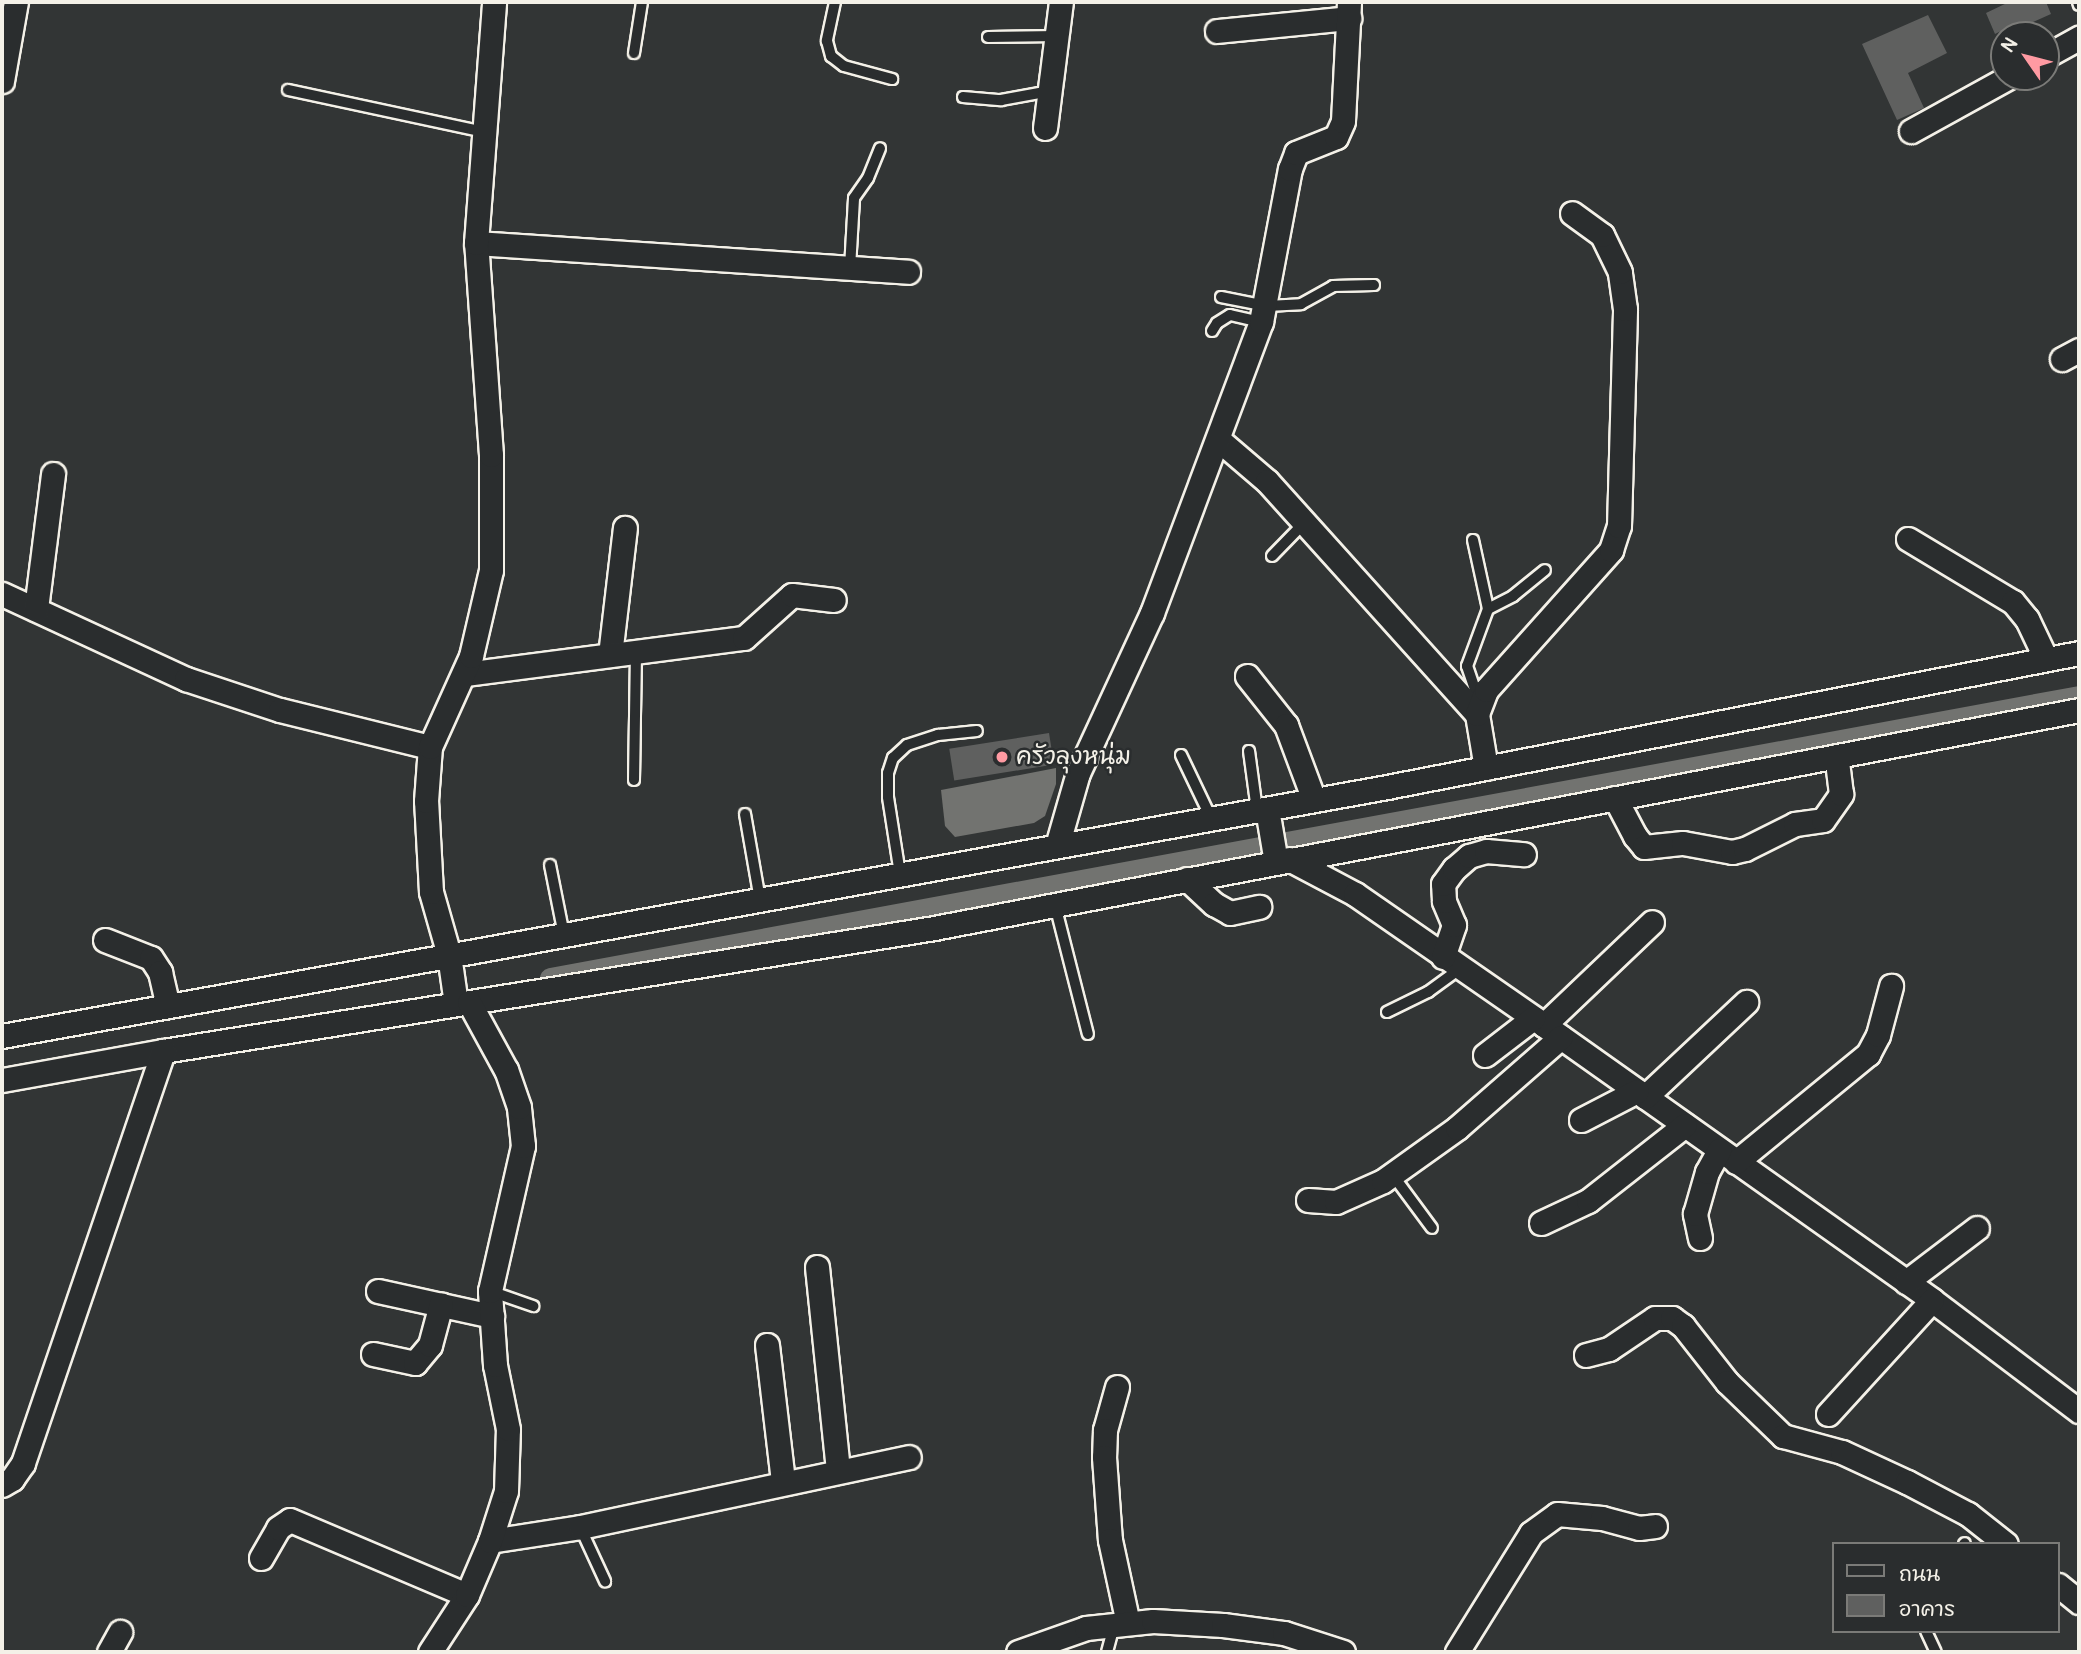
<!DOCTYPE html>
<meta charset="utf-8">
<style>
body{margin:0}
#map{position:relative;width:2081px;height:1654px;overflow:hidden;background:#323535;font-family:Pangolin,"Playpen Sans Thai",sans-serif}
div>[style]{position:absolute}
.water>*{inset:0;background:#727370}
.canal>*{height:21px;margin:-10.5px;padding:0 10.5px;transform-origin:10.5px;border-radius:10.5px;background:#727370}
.building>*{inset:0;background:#5f605f;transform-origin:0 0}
.roads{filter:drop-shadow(2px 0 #f4f1e8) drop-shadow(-2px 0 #f4f1e8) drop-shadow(0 2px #f4f1e8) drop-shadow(0 -2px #f4f1e8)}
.service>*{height:10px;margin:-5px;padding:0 5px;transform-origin:5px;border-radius:5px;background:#2a2d2e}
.minor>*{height:23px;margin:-11.5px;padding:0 11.5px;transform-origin:11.5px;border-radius:11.5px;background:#2a2d2e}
.dots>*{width:19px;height:19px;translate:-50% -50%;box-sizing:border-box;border:4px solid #2a2d2e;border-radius:50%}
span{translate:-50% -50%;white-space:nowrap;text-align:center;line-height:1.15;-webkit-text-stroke:5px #2a2d2e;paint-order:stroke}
.poi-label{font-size:24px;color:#f4f1e8}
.left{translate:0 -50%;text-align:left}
.frame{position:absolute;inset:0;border:4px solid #f4f1e8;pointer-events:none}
.legend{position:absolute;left:1832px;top:1542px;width:228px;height:91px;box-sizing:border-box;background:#2a2d2e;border:2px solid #7b7b78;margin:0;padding:9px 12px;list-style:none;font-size:21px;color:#f4f1e8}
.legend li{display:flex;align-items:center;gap:14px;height:35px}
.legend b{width:35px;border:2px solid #7b7b78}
.north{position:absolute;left:1990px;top:21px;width:70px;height:70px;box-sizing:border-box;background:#2a2d2e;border:2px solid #7b7b78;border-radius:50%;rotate:305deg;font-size:19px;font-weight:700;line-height:28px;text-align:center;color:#f4f1e8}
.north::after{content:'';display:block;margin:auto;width:24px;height:32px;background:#ff9aa2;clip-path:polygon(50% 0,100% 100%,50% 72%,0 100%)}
</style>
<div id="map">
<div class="water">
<i style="clip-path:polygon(1056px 768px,1056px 784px,1045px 816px,1034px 823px,955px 837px,945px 826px,941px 790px)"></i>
</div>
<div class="canal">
<i style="left:550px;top:978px;width:1555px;rotate:-10.45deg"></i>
</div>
<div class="building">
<i style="clip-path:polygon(2009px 2px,2046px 2px,2051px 14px,2011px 32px,2009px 27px,1995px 34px,1986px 13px)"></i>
<i style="clip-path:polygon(1928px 15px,1947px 53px,1908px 73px,1924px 108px,1897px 120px,1862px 44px)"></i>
<i style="left:1049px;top:733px;width:32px;height:101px;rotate:81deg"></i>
</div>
<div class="roads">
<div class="service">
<i style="left:835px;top:2px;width:40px;rotate:102deg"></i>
<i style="left:827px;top:41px;width:16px;rotate:75deg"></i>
<i style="left:831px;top:56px;width:16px;rotate:38deg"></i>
<i style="left:844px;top:66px;width:50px;rotate:15.2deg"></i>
<i style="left:2078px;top:2px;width:3px;rotate:72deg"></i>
<i style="left:988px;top:37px;width:69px;rotate:-0.8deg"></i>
<i style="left:634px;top:53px;width:52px;rotate:-81.1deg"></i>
<i style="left:288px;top:90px;width:200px;rotate:12.1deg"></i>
<i style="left:963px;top:97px;width:38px;rotate:5deg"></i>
<i style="left:1001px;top:100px;width:50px;rotate:-10.4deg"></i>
<i style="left:850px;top:268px;width:70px;rotate:-86.7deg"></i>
<i style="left:854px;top:198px;width:24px;rotate:-55deg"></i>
<i style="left:868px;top:178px;width:32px;rotate:-68deg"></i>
<i style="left:1221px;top:297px;width:47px;rotate:11.1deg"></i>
<i style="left:1267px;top:306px;width:34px;rotate:-3deg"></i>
<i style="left:1301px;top:304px;width:37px;rotate:-29deg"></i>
<i style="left:1333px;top:286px;width:41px;rotate:-1.4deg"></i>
<i style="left:1212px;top:331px;width:9px;rotate:-58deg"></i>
<i style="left:1217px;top:323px;width:15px;rotate:-32deg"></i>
<i style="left:1230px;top:315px;width:32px;rotate:13deg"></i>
<i style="left:1473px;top:540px;width:71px;rotate:77.7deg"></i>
<i style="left:1488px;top:609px;width:61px;rotate:110.2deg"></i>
<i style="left:1467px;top:666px;width:36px;rotate:71deg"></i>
<i style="left:1272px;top:556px;width:45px;rotate:-45.9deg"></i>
<i style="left:1488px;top:609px;width:28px;rotate:-27deg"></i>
<i style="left:1513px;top:596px;width:41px;rotate:-39.1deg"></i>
<i style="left:1249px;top:751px;width:60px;rotate:82.3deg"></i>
<i style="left:1181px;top:755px;width:70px;rotate:64.5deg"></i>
<i style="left:634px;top:780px;width:127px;rotate:-89.1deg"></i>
<i style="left:745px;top:814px;width:87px;rotate:80.1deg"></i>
<i style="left:550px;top:865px;width:71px;rotate:78.7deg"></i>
<i style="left:900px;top:874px;width:78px;rotate:-98.9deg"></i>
<i style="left:888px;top:797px;width:24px;rotate:-90deg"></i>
<i style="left:888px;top:773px;width:16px;rotate:-72deg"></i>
<i style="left:893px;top:758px;width:19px;rotate:-43deg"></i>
<i style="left:907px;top:745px;width:33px;rotate:-18deg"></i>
<i style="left:938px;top:735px;width:39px;rotate:-6deg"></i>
<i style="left:1055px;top:905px;width:133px;rotate:75.7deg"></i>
<i style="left:1387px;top:1012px;width:46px;rotate:-26deg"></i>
<i style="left:1428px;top:992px;width:39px;rotate:-36deg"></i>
<i style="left:1392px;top:1174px;width:67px;rotate:53.5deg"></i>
<i style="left:490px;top:1291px;width:46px;rotate:19.2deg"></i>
<i style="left:580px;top:1527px;width:60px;rotate:65.2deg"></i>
<i style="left:1964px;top:1544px;width:1px;rotate:-45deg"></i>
<i style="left:1926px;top:1631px;width:23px;rotate:65deg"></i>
<i style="left:1107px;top:1652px;width:28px;rotate:-75deg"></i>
</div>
<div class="minor">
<i style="left:1217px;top:31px;width:133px;rotate:-5.6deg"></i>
<i style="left:2046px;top:56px;width:38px;rotate:-29deg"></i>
<i style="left:2px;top:81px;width:80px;rotate:-80deg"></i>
<i style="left:1045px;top:128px;width:127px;rotate:-82.8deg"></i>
<i style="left:1911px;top:131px;width:112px;rotate:-28.9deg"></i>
<i style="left:476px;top:243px;width:433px;rotate:3.8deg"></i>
<i style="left:2062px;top:359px;width:19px;rotate:-28deg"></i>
<i style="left:1219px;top:440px;width:63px;rotate:40.5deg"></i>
<i style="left:1267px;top:481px;width:314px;rotate:48deg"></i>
<i style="left:1908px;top:539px;width:122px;rotate:31deg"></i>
<i style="left:2013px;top:602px;width:22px;rotate:51deg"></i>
<i style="left:2027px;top:619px;width:44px;rotate:64.6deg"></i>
<i style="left:2px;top:594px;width:203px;rotate:24.8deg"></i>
<i style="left:186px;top:679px;width:99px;rotate:18.3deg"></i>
<i style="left:280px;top:710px;width:154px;rotate:13.9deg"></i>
<i style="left:36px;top:609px;width:136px;rotate:-82.8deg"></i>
<i style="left:610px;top:655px;width:128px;rotate:-83.3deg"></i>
<i style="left:465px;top:674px;width:281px;rotate:-7.4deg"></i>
<i style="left:744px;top:638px;width:64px;rotate:-41.9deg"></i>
<i style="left:792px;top:595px;width:42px;rotate:6.8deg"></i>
<i style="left:1247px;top:676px;width:63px;rotate:51.5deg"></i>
<i style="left:1286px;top:725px;width:80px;rotate:69.5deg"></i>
<i style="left:1486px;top:768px;width:55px;rotate:-99.5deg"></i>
<i style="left:1477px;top:714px;width:26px;rotate:-69deg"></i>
<i style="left:1486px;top:690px;width:188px;rotate:-48.2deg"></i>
<i style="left:1611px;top:550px;width:25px;rotate:-72deg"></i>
<i style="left:1619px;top:526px;width:217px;rotate:-88.4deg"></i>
<i style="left:1625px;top:309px;width:37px;rotate:-98deg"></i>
<i style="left:1620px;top:272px;width:41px;rotate:-115.9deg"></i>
<i style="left:1602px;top:235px;width:37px;rotate:-144deg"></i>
<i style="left:1615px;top:798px;width:43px;rotate:62.2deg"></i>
<i style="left:1635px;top:836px;width:14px;rotate:51deg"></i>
<i style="left:1644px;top:847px;width:39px;rotate:-6deg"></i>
<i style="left:1683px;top:843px;width:50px;rotate:10.4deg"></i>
<i style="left:1732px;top:852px;width:13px;rotate:-13deg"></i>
<i style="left:1745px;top:849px;width:56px;rotate:-26.6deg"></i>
<i style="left:1795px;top:824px;width:28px;rotate:-8deg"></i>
<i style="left:1823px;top:820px;width:32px;rotate:-55deg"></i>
<i style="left:1841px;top:794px;width:38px;rotate:-97deg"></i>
<i style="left:1267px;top:809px;width:54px;rotate:80.4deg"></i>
<i style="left:1057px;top:846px;width:76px;rotate:-74deg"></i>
<i style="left:1078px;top:773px;width:176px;rotate:-65.2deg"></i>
<i style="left:1152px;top:613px;width:311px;rotate:-69.5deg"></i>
<i style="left:1261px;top:322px;width:156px;rotate:-79.3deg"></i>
<i style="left:1290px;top:169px;width:17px;rotate:-69deg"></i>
<i style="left:1296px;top:153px;width:43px;rotate:-21.8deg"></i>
<i style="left:1336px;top:137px;width:17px;rotate:-66deg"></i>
<i style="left:1343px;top:121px;width:119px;rotate:-87.1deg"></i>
<i style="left:1289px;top:859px;width:75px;rotate:27.9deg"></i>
<i style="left:1355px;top:894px;width:230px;rotate:34.7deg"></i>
<i style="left:1544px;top:1025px;width:476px;rotate:35.3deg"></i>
<i style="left:1932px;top:1300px;width:184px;rotate:37.1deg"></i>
<i style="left:1187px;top:879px;width:37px;rotate:43deg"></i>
<i style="left:1214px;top:904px;width:18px;rotate:29deg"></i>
<i style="left:1230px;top:913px;width:30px;rotate:-12deg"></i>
<i style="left:105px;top:940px;width:49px;rotate:21.4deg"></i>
<i style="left:151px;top:958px;width:17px;rotate:57deg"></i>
<i style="left:160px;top:972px;width:35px;rotate:77deg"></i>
<i style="left:1443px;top:957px;width:34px;rotate:-71deg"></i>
<i style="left:1454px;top:925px;width:26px;rotate:-113deg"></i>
<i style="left:1444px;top:901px;width:17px;rotate:-93deg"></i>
<i style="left:1443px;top:884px;width:19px;rotate:-54deg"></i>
<i style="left:1454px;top:869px;width:20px;rotate:-41deg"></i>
<i style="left:1469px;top:856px;width:18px;rotate:-16deg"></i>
<i style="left:1486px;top:851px;width:38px;rotate:5deg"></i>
<i style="left:456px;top:1004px;width:49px;rotate:-98.1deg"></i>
<i style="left:449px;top:955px;width:66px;rotate:-105.9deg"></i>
<i style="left:431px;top:892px;width:91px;rotate:-93.1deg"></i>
<i style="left:426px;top:801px;width:54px;rotate:-85.8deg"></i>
<i style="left:430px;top:747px;width:100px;rotate:-65.7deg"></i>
<i style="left:471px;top:656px;width:88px;rotate:-76.9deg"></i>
<i style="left:491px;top:570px;width:115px;rotate:-90deg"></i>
<i style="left:491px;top:455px;width:213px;rotate:-94deg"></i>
<i style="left:476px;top:243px;width:242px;rotate:-85.7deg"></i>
<i style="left:1544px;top:1025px;width:149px;rotate:-43.6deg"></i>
<i style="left:2px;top:1036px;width:1407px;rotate:-10.19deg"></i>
<i style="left:1387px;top:787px;width:705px;rotate:-10.96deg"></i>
<i style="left:1485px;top:1055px;width:61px;rotate:-37.6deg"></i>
<i style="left:2px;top:1080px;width:164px;rotate:-10.2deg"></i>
<i style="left:163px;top:1051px;width:781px;rotate:-9.06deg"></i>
<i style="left:934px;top:928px;width:1166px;rotate:-10.78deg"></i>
<i style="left:1645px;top:1097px;width:139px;rotate:-43.2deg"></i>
<i style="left:1581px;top:1120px;width:63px;rotate:-27.4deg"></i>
<i style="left:1736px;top:1162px;width:171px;rotate:-39.3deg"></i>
<i style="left:1868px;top:1054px;width:21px;rotate:-62deg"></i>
<i style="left:1878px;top:1035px;width:51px;rotate:-75.1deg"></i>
<i style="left:1308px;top:1200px;width:28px;rotate:4deg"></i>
<i style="left:1336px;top:1202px;width:51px;rotate:-24.1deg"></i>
<i style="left:1383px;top:1181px;width:91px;rotate:-35.6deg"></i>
<i style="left:1457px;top:1128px;width:138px;rotate:-41.2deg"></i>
<i style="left:1541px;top:1223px;width:52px;rotate:-25.1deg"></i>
<i style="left:1588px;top:1201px;width:123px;rotate:-38.1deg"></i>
<i style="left:1700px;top:1238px;width:25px;rotate:-102deg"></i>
<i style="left:1695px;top:1214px;width:44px;rotate:-74.1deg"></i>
<i style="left:1707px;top:1172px;width:25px;rotate:-61deg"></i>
<i style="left:817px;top:1267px;width:205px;rotate:84.1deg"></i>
<i style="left:1906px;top:1282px;width:89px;rotate:-37.3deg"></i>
<i style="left:378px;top:1291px;width:117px;rotate:12.4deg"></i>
<i style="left:767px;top:1345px;width:138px;rotate:83.3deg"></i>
<i style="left:373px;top:1354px;width:43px;rotate:12.1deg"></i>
<i style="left:415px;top:1363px;width:23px;rotate:-50deg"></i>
<i style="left:430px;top:1345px;width:42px;rotate:-75deg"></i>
<i style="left:1586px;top:1355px;width:24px;rotate:-15deg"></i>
<i style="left:1609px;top:1349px;width:55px;rotate:-34deg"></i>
<i style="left:1655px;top:1318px;width:17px"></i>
<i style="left:1672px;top:1318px;width:14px;rotate:36deg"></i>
<i style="left:1683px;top:1326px;width:71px;rotate:51.8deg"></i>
<i style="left:1727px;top:1382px;width:78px;rotate:44deg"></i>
<i style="left:1783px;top:1436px;width:61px;rotate:15.2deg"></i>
<i style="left:1842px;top:1452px;width:72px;rotate:24.8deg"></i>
<i style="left:1907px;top:1482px;width:69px;rotate:27.7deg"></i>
<i style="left:1968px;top:1514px;width:48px;rotate:38.3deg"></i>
<i style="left:1117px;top:1387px;width:45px;rotate:105.6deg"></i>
<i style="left:1105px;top:1430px;width:27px;rotate:92deg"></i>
<i style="left:1104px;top:1457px;width:83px;rotate:85.9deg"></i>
<i style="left:1110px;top:1540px;width:85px;rotate:77.8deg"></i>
<i style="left:1828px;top:1414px;width:154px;rotate:-47.6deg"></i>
<i style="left:2px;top:1485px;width:12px;rotate:-31deg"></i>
<i style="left:12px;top:1479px;width:19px;rotate:-55deg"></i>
<i style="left:23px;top:1463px;width:435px;rotate:-71.2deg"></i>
<i style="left:490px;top:1541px;width:91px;rotate:-8.8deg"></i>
<i style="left:580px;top:1527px;width:336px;rotate:-12deg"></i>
<i style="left:261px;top:1558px;width:34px;rotate:-60deg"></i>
<i style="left:278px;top:1528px;width:14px;rotate:-34deg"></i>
<i style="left:290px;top:1520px;width:192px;rotate:23deg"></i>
<i style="left:2058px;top:1585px;width:27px;rotate:39deg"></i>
<i style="left:109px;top:1652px;width:23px;rotate:-61deg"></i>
<i style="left:430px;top:1652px;width:68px;rotate:-57deg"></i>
<i style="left:467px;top:1595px;width:59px;rotate:-66.9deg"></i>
<i style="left:490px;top:1541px;width:52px;rotate:-72.3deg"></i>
<i style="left:506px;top:1491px;width:62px;rotate:-88.2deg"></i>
<i style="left:508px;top:1429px;width:65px;rotate:-101.5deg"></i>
<i style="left:495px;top:1365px;width:74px;rotate:-93.9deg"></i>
<i style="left:490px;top:1291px;width:149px;rotate:-77.2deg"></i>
<i style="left:523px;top:1146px;width:39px;rotate:-96deg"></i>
<i style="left:519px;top:1107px;width:39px;rotate:-109deg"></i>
<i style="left:506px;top:1070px;width:77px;rotate:-118.6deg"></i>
<i style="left:1018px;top:1652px;width:72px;rotate:-19.4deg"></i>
<i style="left:1086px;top:1628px;width:67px;rotate:-6deg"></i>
<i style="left:1153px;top:1621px;width:70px;rotate:3.3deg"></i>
<i style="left:1223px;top:1625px;width:62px;rotate:7.5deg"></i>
<i style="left:1284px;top:1633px;width:62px;rotate:17.9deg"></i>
<i style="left:1457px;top:1652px;width:140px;rotate:-58.1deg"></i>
<i style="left:1531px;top:1533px;width:32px;rotate:-36deg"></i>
<i style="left:1557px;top:1514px;width:45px;rotate:5.1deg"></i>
<i style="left:1602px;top:1518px;width:38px;rotate:15deg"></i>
<i style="left:1639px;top:1528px;width:16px;rotate:-7deg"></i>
</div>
</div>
<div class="dots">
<i style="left:1002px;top:757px;background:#ff9aa2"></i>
</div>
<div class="poi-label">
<span class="left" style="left:1016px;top:757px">ครัวลุงหนุ่ม</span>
</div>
<div class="frame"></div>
<ul class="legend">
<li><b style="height:9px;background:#2a2d2e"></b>ถนน</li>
<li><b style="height:19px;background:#5f605f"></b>อาคาร</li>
</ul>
<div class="north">N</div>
</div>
